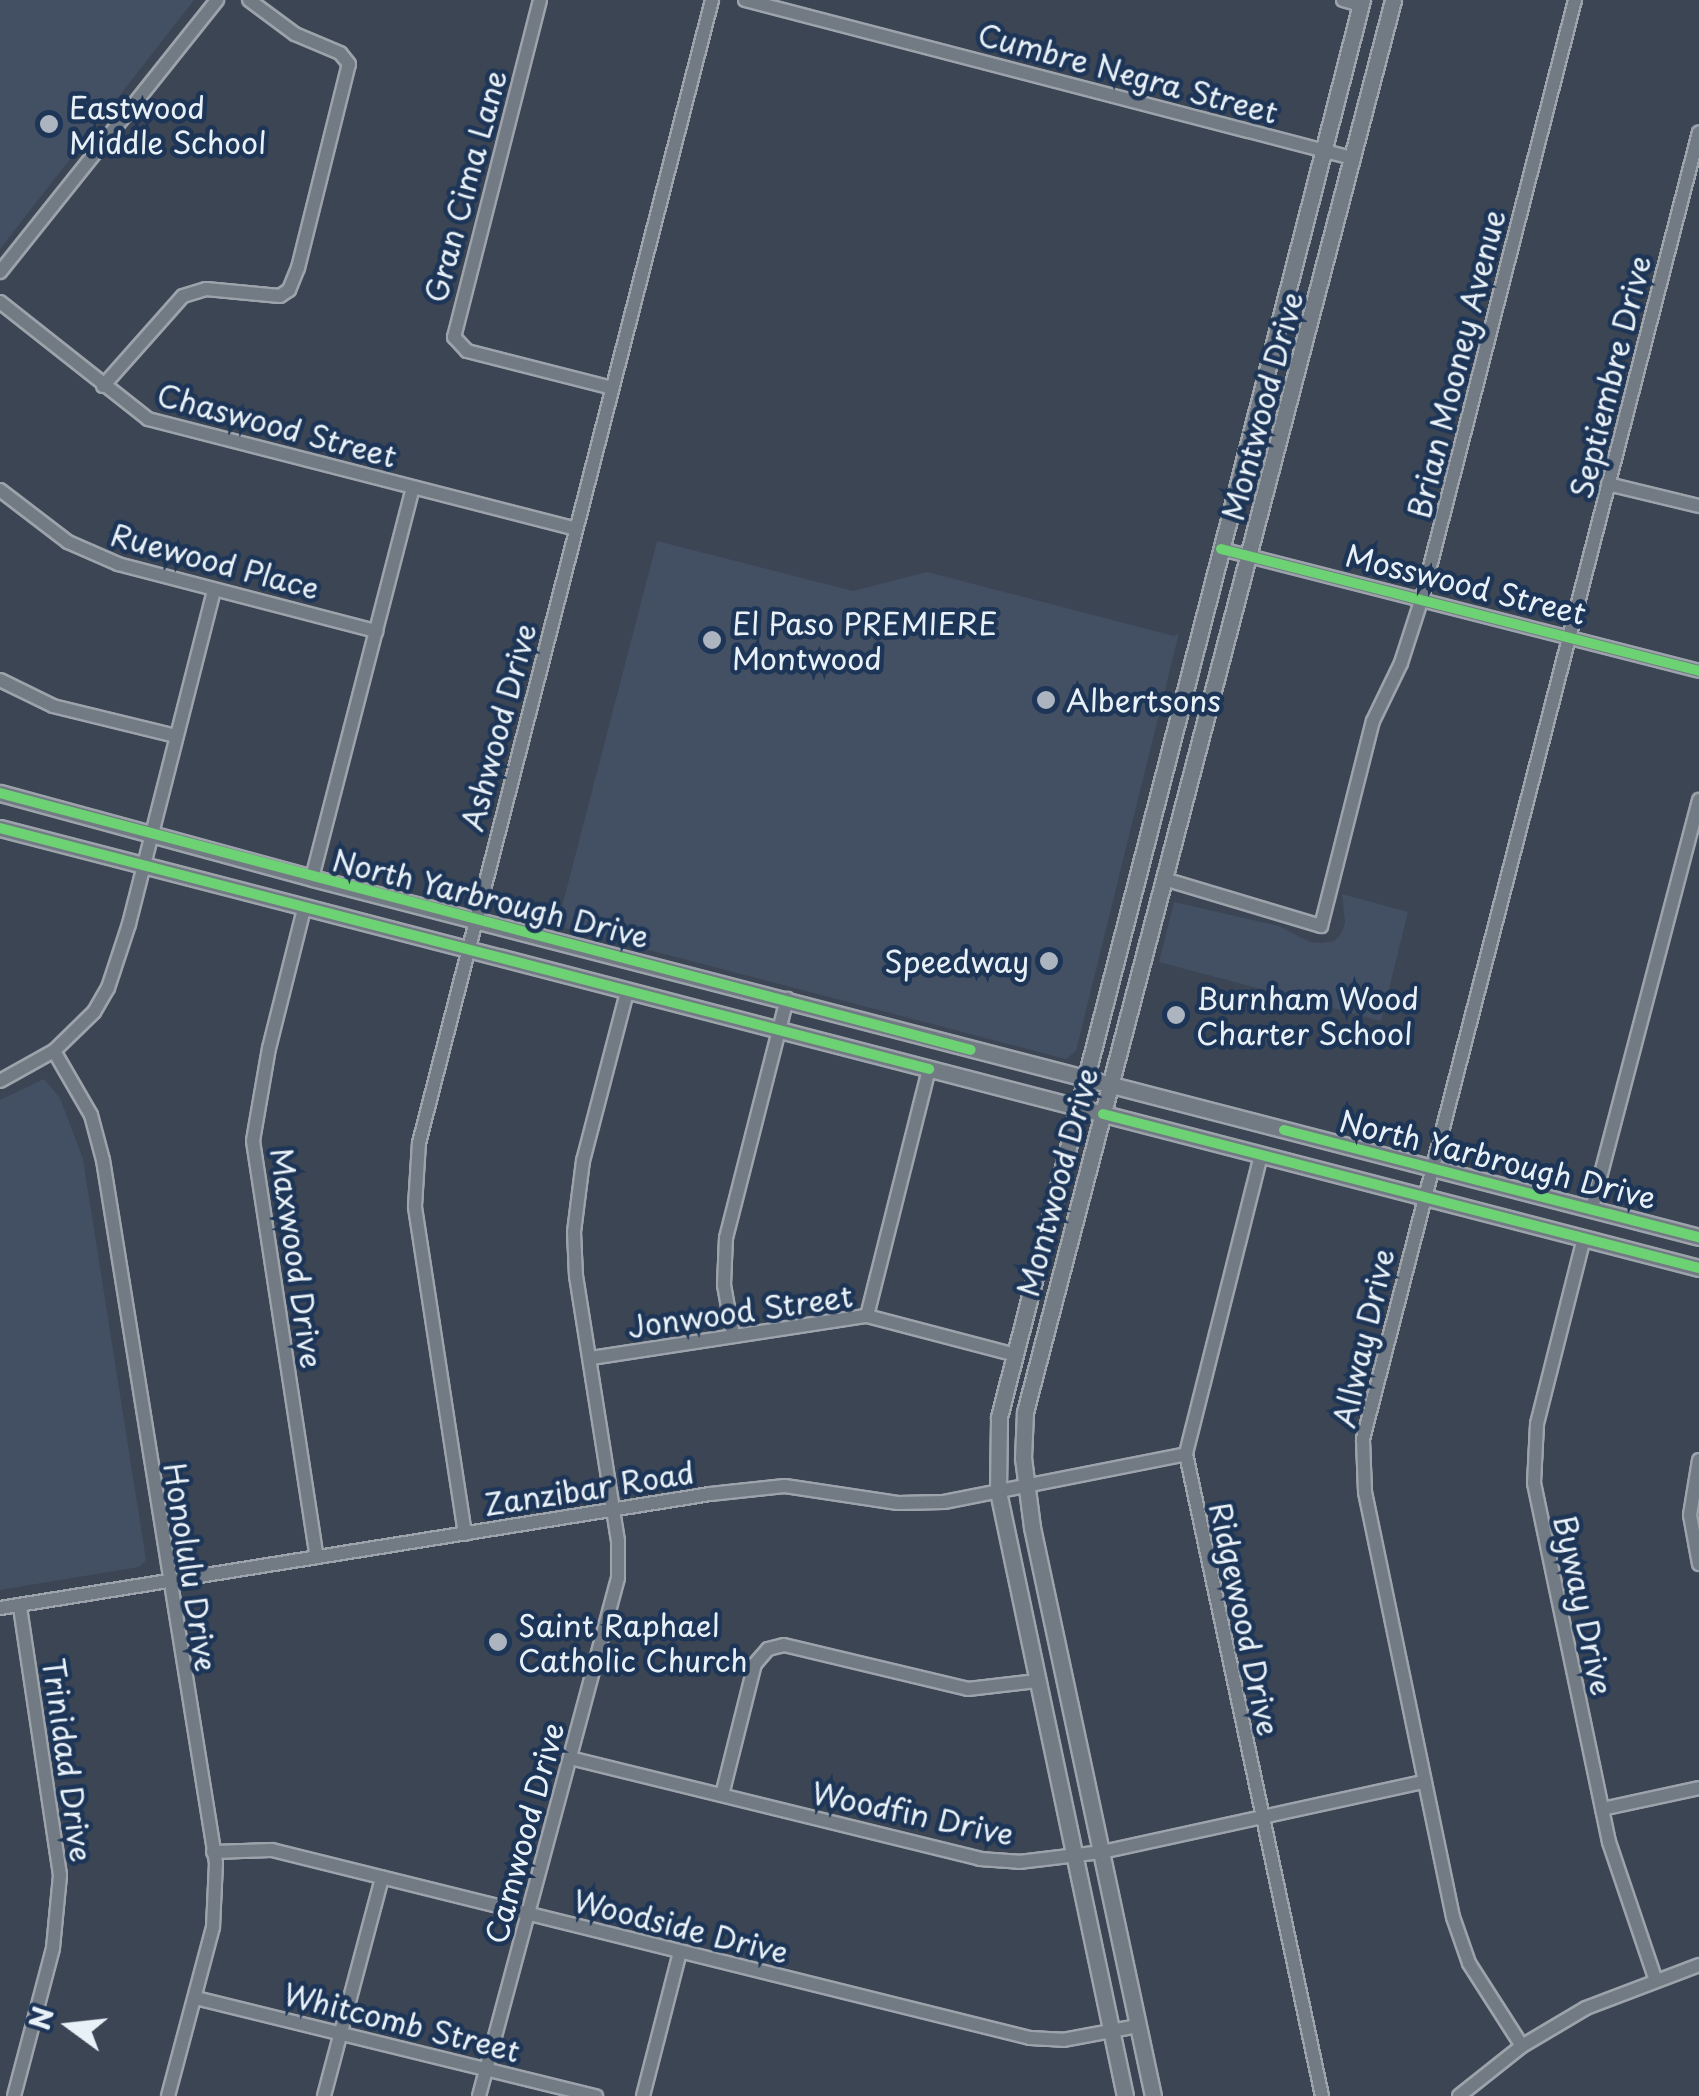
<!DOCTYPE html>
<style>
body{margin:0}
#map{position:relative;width:1699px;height:2096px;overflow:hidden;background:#3c4554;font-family:"Playpen Sans",sans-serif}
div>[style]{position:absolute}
.built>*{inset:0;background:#434f63}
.roads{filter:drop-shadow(2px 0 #9da3ab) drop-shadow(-2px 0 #9da3ab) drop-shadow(0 2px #9da3ab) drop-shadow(0 -2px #9da3ab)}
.minor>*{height:12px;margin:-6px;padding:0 6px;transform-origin:6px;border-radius:6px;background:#727a84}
.major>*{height:15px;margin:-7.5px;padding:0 7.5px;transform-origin:7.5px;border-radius:7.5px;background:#727a84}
.cycleway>*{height:10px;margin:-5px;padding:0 5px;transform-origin:5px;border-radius:5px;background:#6cd273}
.dots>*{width:28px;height:28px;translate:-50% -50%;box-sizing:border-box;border:5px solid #1d3557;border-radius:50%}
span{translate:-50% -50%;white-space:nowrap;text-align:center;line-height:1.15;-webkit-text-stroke:9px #1d3557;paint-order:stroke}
.street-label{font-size:30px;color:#e8f1f8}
.poi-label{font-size:30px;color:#e8f1f8}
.left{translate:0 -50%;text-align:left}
.right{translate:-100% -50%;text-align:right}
.north{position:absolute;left:20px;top:1976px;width:100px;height:100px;-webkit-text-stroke:8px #1d3557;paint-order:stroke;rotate:285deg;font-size:28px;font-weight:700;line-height:40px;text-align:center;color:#e8f1f8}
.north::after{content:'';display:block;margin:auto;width:35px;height:45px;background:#e8f1f8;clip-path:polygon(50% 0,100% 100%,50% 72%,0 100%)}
</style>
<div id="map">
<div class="built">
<i style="clip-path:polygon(0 0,194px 0,0 249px)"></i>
<i style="clip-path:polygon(657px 541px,853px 591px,927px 572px,1174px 636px,1179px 633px,1076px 1051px,1066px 1059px,557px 926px)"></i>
<i style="clip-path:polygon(1342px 894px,1408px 912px,1381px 1021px,1159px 962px,1174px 902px,1279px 926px,1310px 942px,1321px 943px,1334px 941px,1341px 934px,1345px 923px)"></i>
<i style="clip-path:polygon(44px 1079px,60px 1098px,83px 1159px,146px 1560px,139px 1567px,0 1590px,0 1100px)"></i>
</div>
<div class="roads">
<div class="minor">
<i style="left:540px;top:0;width:348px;rotate:104.3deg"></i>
<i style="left:454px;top:337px;width:19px;rotate:47deg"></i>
<i style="left:467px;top:351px;width:150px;rotate:14.3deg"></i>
<i style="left:745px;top:0;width:627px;rotate:14.59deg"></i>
<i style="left:1343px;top:0;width:19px;rotate:16deg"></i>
<i style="left:0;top:272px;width:348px;rotate:-51.4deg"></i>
<i style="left:0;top:302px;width:189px;rotate:38.3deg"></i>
<i style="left:148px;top:419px;width:441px;rotate:14.4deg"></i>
<i style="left:103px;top:386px;width:120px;rotate:-48.4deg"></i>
<i style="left:183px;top:296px;width:24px;rotate:-17deg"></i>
<i style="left:206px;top:289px;width:74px;rotate:5.4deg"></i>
<i style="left:280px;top:296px;width:11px;rotate:-34deg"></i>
<i style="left:289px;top:290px;width:24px;rotate:-68deg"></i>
<i style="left:298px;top:268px;width:210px;rotate:-76deg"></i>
<i style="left:349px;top:64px;width:14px;rotate:-129deg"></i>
<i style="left:340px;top:53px;width:49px;rotate:-157.1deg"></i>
<i style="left:295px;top:34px;width:57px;rotate:-143.5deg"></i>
<i style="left:1608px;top:484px;width:94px;rotate:13.6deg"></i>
<i style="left:0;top:490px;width:86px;rotate:37.4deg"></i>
<i style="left:68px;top:542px;width:55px;rotate:23.7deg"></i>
<i style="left:118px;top:564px;width:267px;rotate:14.6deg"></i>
<i style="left:1221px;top:549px;width:493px;rotate:14.3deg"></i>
<i style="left:0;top:680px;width:59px;rotate:26.1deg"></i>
<i style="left:53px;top:706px;width:127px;rotate:13.7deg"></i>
<i style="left:312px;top:878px;width:403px;rotate:-75.5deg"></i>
<i style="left:1164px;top:879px;width:164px;rotate:16.7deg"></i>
<i style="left:1321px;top:926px;width:211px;rotate:-75.8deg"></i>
<i style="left:1373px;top:721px;width:64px;rotate:-64.2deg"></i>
<i style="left:1401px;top:663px;width:68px;rotate:-72.1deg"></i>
<i style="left:1422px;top:598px;width:617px;rotate:-75.65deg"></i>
<i style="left:304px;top:909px;width:143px;rotate:104.1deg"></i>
<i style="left:269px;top:1048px;width:94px;rotate:99.8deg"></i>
<i style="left:253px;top:1141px;width:421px;rotate:81.3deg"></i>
<i style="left:54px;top:1051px;width:74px;rotate:60deg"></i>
<i style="left:91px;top:1115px;width:47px;rotate:75.1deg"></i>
<i style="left:103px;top:1160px;width:712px;rotate:80.87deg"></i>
<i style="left:216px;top:1863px;width:64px;rotate:92.7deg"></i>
<i style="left:213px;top:1927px;width:175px;rotate:104.9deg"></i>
<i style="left:0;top:1081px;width:62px;rotate:-29.1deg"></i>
<i style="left:54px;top:1051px;width:56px;rotate:-44.3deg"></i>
<i style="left:94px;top:1012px;width:28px;rotate:-60deg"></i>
<i style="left:108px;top:988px;width:67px;rotate:-71.8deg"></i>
<i style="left:129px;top:924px;width:345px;rotate:-75.7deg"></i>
<i style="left:1261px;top:1155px;width:308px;rotate:104.1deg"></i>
<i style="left:1186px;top:1454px;width:656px;rotate:78.04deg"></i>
<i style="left:1592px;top:1208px;width:422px;rotate:-75.3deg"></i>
<i style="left:1584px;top:1238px;width:192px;rotate:104.2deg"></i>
<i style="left:1537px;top:1424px;width:59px;rotate:92.9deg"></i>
<i style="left:1534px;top:1483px;width:367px;rotate:78.2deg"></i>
<i style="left:1609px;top:1842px;width:144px;rotate:71.3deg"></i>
<i style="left:867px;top:1316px;width:255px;rotate:-75.9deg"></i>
<i style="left:733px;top:1335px;width:51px;rotate:-100.2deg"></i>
<i style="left:724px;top:1285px;width:47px;rotate:-87.6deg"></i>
<i style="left:726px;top:1238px;width:247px;rotate:-75.7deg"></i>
<i style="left:591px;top:1358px;width:279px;rotate:-8.7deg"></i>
<i style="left:867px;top:1316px;width:150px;rotate:14.7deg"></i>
<i style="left:1699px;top:1460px;width:56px;rotate:99.3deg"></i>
<i style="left:1690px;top:1515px;width:50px;rotate:79.6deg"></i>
<i style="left:465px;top:1534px;width:332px;rotate:-98.7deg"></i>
<i style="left:415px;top:1206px;width:63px;rotate:-86.4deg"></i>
<i style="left:419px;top:1143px;width:1180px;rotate:-75.62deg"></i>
<i style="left:0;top:1608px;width:719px;rotate:-9.12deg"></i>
<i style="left:710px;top:1494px;width:75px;rotate:-6.1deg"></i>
<i style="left:785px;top:1486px;width:114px;rotate:8.6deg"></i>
<i style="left:898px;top:1503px;width:46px;rotate:-1.2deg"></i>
<i style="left:944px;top:1502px;width:247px;rotate:-11.2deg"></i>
<i style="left:570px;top:1758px;width:422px;rotate:13.8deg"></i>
<i style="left:980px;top:1859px;width:39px;rotate:4deg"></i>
<i style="left:1019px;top:1862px;width:84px;rotate:-6.9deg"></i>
<i style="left:1102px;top:1852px;width:330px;rotate:-12.3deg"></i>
<i style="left:722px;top:1795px;width:135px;rotate:-75.9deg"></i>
<i style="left:755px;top:1664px;width:20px;rotate:-49deg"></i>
<i style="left:768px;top:1649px;width:16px;rotate:-14deg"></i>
<i style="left:784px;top:1645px;width:189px;rotate:13.4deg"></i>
<i style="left:968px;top:1689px;width:69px;rotate:-6.6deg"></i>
<i style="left:1602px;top:1809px;width:99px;rotate:-12.2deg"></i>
<i style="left:213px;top:1852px;width:59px;rotate:-1.9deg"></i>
<i style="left:272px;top:1850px;width:781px;rotate:13.93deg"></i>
<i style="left:1030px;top:2038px;width:33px;rotate:3deg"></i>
<i style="left:1063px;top:2040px;width:76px;rotate:-10.6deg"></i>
<i style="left:196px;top:1998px;width:412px;rotate:13.8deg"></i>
<i style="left:1522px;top:2046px;width:98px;rotate:-122.6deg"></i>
<i style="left:1469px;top:1963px;width:49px;rotate:-109.2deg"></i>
<i style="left:1453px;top:1917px;width:434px;rotate:-101.7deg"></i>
<i style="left:1365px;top:1492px;width:53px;rotate:-92.2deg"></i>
<i style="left:1363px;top:1439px;width:1349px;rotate:-75.58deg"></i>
<i style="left:14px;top:2096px;width:153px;rotate:-75.2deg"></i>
<i style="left:53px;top:1948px;width:73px;rotate:-84.5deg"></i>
<i style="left:60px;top:1875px;width:272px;rotate:-98.5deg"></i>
<i style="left:324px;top:2096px;width:226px;rotate:-75.1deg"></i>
<i style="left:479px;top:2096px;width:536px;rotate:-74.98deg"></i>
<i style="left:618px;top:1578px;width:37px;rotate:-90deg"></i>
<i style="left:618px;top:1541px;width:268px;rotate:-99deg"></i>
<i style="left:576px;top:1276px;width:44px;rotate:-92.6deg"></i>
<i style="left:574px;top:1232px;width:72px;rotate:-82.8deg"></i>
<i style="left:583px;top:1161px;width:175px;rotate:-75.4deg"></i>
<i style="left:643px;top:2096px;width:149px;rotate:-75.6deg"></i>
<i style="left:1459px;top:2096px;width:80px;rotate:-38.4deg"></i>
<i style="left:1522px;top:2046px;width:74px;rotate:-30.7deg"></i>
<i style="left:1586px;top:2008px;width:121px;rotate:-20.8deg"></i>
</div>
<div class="major">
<i style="left:0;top:793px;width:323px;rotate:15.2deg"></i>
<i style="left:312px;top:878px;width:1433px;rotate:14.51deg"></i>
<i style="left:0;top:828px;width:1755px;rotate:14.52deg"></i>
<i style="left:1125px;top:2096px;width:618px;rotate:-101.86deg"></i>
<i style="left:998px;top:1491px;width:74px;rotate:-89.2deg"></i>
<i style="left:999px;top:1417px;width:1463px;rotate:-75.63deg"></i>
<i style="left:1153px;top:2096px;width:582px;rotate:-102.01deg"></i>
<i style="left:1032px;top:1527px;width:70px;rotate:-97.4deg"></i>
<i style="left:1023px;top:1458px;width:46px;rotate:-87.5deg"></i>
<i style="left:1025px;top:1412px;width:1459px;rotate:-75.39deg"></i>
</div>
</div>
<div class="cycleway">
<i style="left:1221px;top:549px;width:493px;rotate:14.3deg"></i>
<i style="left:0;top:793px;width:1004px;rotate:14.82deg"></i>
<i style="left:0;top:828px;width:960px;rotate:14.54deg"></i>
<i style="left:1103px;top:1114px;width:616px;rotate:14.49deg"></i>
<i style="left:1284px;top:1130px;width:429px;rotate:14.5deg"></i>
</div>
<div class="dots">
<i style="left:49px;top:124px;background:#acb5bf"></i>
<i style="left:712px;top:640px;background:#acb5bf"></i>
<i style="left:1046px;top:700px;background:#acb5bf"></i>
<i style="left:1049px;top:961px;background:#acb5bf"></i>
<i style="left:1176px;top:1015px;background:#acb5bf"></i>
<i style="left:498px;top:1642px;background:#acb5bf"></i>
</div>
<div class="street-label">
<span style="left:1128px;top:73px;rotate:15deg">Cumbre Negra Street</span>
<span style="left:465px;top:186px;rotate:-75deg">Gran Cima Lane</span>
<span style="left:1456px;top:364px;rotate:-76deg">Brian Mooney Avenue</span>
<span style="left:1610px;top:377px;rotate:-76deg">Septiembre Drive</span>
<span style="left:1262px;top:406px;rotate:-75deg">Montwood Drive</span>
<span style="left:277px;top:425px;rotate:15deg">Chaswood Street</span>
<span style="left:215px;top:561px;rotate:15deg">Ruewood Place</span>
<span style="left:1466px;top:584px;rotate:14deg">Mosswood Street</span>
<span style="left:498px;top:727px;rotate:-75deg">Ashwood Drive</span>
<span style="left:491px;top:898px;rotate:14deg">North Yarbrough Drive</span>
<span style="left:1498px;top:1159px;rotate:14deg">North Yarbrough Drive</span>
<span style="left:1057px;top:1182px;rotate:-75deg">Montwood Drive</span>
<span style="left:297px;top:1258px;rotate:82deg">Maxwood Drive</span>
<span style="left:740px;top:1311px;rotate:-8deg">Jonwood Street</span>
<span style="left:1363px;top:1338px;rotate:-77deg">Allway Drive</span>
<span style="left:589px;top:1488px;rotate:-9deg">Zanzibar Road</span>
<span style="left:191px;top:1567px;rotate:81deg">Honolulu Drive</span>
<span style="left:1584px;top:1605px;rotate:78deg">Byway Drive</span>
<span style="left:1245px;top:1619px;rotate:78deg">Ridgewood Drive</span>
<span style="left:68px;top:1760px;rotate:82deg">Trinidad Drive</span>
<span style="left:913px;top:1813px;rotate:12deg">Woodfin Drive</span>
<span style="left:524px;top:1833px;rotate:-75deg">Camwood Drive</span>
<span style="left:681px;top:1926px;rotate:14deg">Woodside Drive</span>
<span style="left:402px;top:2022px;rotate:14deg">Whitcomb Street</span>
</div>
<div class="poi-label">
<span class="left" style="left:69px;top:124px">Eastwood<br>Middle School</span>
<span class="left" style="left:732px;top:640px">El Paso PREMIERE<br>Montwood</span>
<span class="left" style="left:1066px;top:700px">Albertsons</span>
<span class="right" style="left:1029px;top:961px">Speedway</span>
<span class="left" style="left:1196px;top:1015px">Burnham Wood<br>Charter School</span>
<span class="left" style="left:518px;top:1642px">Saint Raphael<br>Catholic Church</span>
</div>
<div class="north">N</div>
</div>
